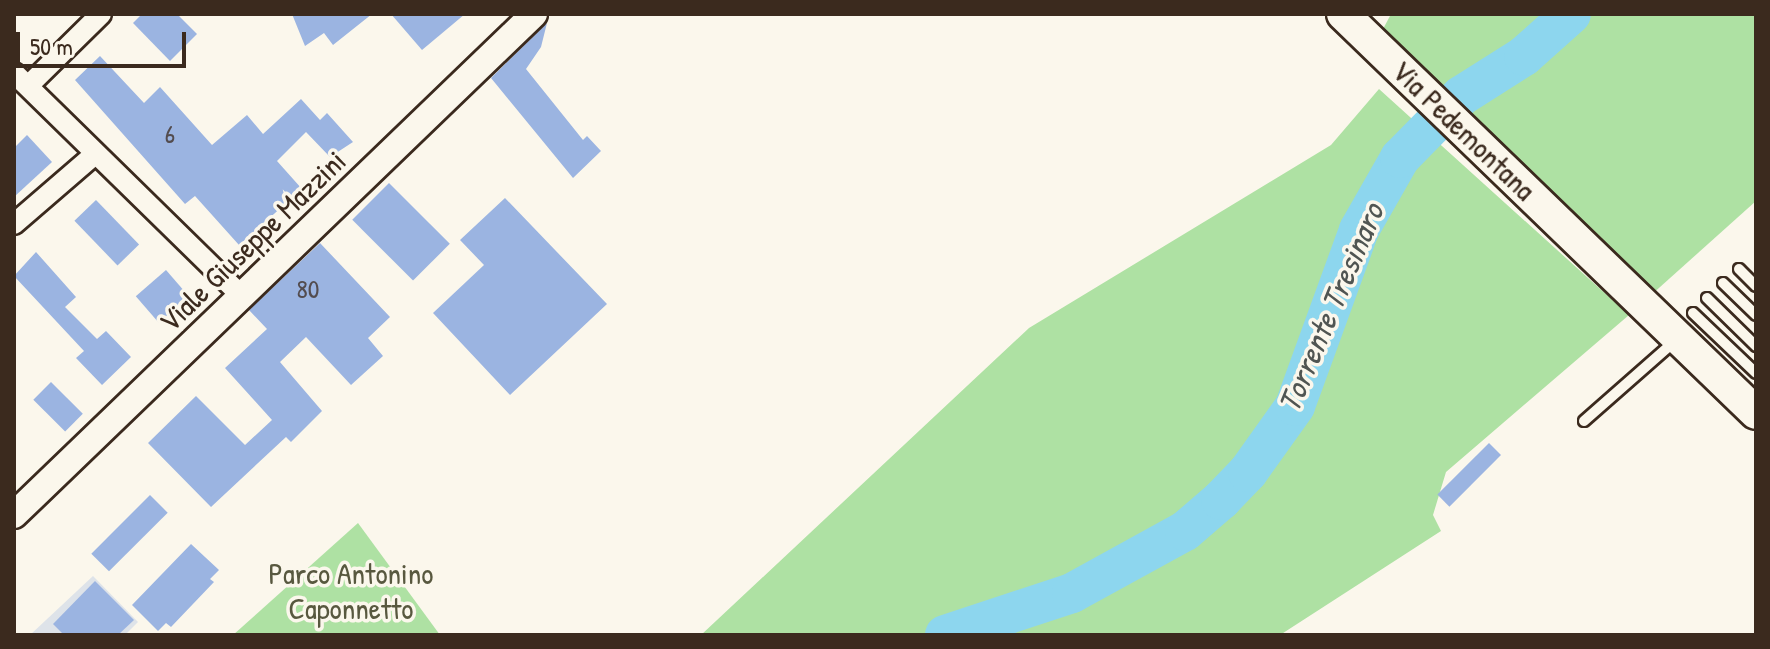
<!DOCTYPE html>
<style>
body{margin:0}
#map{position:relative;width:1770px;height:649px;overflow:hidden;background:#fbf7ec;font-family:"Patrick Hand",sans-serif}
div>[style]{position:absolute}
.built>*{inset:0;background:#dee3e9}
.green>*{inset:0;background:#aee1a3}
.river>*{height:40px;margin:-20px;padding:0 20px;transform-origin:20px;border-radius:20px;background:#8dd6ee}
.building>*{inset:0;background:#9bb4e1;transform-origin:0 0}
.roads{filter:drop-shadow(2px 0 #3b2a1e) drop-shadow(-2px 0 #3b2a1e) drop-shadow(0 2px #3b2a1e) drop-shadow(0 -2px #3b2a1e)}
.service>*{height:10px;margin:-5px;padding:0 5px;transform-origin:5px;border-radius:5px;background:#fbf7ec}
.minor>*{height:20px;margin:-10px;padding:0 10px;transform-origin:10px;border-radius:10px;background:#fbf7ec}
.tertiary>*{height:26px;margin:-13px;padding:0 13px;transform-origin:13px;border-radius:13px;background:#fbf7ec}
.primary>*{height:32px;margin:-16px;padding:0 16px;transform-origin:16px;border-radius:16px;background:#fbf7ec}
span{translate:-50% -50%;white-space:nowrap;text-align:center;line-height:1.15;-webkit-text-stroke:7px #fbf7ec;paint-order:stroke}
.number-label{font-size:26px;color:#534c4f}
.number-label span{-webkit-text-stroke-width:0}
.street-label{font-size:30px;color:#3b2a1e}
.park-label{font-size:30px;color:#58583f}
.water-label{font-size:32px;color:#505552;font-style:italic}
.frame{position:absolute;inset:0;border:16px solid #3b2a1e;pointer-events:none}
.scale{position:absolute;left:16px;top:32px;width:170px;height:36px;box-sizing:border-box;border:4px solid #3b2a1e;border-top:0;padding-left:10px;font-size:24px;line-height:28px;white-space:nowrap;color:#3b2a1e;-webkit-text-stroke:6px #fbf7ec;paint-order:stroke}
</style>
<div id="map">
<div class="built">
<i style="clip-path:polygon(93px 576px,138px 622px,125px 635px,30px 635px)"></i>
</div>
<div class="green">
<i style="clip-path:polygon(1391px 14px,1756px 14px,1756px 201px,1650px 296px,1382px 31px)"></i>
<i style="clip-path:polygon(1379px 89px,1629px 315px,1446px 472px,1433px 515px,1441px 531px,1280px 635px,701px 635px,1029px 328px,1331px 145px)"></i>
<i style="clip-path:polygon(358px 523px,440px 635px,233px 635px)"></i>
</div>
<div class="river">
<i style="left:945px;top:635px;width:134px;rotate:-18.3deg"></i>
<i style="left:1072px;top:593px;width:129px;rotate:-28.8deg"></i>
<i style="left:1185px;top:531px;width:48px;rotate:-40.7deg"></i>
<i style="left:1221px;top:500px;width:39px;rotate:-46deg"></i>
<i style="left:1248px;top:472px;width:81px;rotate:-54.5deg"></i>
<i style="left:1295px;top:406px;width:187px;rotate:-70deg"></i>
<i style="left:1359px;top:230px;width:83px;rotate:-60.3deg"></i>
<i style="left:1400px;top:158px;width:87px;rotate:-45.5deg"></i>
<i style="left:1461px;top:96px;width:75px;rotate:-32.4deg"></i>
<i style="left:1524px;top:56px;width:63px;rotate:-41.8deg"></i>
</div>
<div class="building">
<i style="clip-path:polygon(142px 14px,177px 14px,197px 34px,170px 61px,133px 23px)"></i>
<i style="clip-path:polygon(292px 14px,372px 14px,333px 45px,324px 33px,305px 46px)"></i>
<i style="clip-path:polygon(391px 14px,465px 14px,422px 50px)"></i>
<i style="clip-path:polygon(547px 23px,541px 47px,526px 69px,583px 140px,587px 136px,601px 151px,573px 178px,491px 78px)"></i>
<i style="clip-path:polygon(100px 56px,144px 103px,160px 87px,212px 145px,247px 115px,263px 134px,301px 99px,320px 120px,327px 113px,353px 142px,330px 157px,306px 132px,277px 161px,302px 189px,239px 245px,195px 196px,185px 204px,75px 80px)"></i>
<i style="clip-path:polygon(27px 135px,52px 162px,14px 197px,14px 148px)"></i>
<i style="left:389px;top:183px;width:86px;height:52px;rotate:45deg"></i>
<i style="clip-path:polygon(505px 198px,607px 304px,510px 395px,433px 313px,484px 265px,460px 240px)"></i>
<i style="left:96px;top:200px;width:62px;height:30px;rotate:46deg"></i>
<i style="clip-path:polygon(320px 243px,390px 317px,368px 338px,383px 356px,351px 385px,306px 337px,280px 362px,322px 411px,291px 442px,286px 437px,211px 507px,148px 443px,196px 396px,245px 445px,272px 420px,225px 368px,267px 329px,249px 310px)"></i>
<i style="clip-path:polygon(36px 252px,76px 297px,65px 307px,97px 339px,106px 331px,131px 357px,102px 385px,76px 358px,84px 351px,14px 276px)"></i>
<i style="left:166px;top:270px;width:35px;height:40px;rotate:49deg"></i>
<i style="left:51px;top:382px;width:45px;height:25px;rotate:45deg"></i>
<i style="left:1489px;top:443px;width:17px;height:73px;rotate:45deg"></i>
<i style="left:150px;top:495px;width:25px;height:83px;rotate:45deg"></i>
<i style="clip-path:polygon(191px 544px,219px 570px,210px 579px,214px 582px,171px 627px,166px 623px,158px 631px,132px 605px)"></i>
<i style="clip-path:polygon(95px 581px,134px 620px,118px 635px,64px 635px,53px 624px)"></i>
</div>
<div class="roads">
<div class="service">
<i style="left:1739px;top:269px;width:24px;rotate:45deg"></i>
<i style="left:1723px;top:283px;width:46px;rotate:44.1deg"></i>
<i style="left:1707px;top:298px;width:69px;rotate:44.4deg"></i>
<i style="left:1693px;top:313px;width:87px;rotate:43.6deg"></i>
<i style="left:1584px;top:421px;width:120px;rotate:-41.3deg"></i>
</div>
<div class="minor">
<i style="left:14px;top:73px;width:316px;rotate:44.4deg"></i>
<i style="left:29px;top:85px;width:101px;rotate:-44.6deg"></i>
<i style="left:14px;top:224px;width:106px;rotate:-40.8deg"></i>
</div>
<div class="tertiary">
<i style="left:14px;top:515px;width:722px;rotate:-43.93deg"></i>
</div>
<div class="primary">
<i style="left:1343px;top:14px;width:574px;rotate:44.01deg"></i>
</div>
</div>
<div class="number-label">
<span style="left:170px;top:134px">6</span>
<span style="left:308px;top:289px">80</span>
</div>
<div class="street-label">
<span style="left:1464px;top:130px;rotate:44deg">Via Pedemontana</span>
<span style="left:252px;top:241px;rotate:-44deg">Viale Giuseppe Mazzini</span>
</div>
<div class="park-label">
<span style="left:351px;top:590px">Parco Antonino<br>Caponnetto</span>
</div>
<div class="water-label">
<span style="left:1331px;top:308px;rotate:-67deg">Torrente Tresinaro</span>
</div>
<div class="frame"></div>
<div class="scale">50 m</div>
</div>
